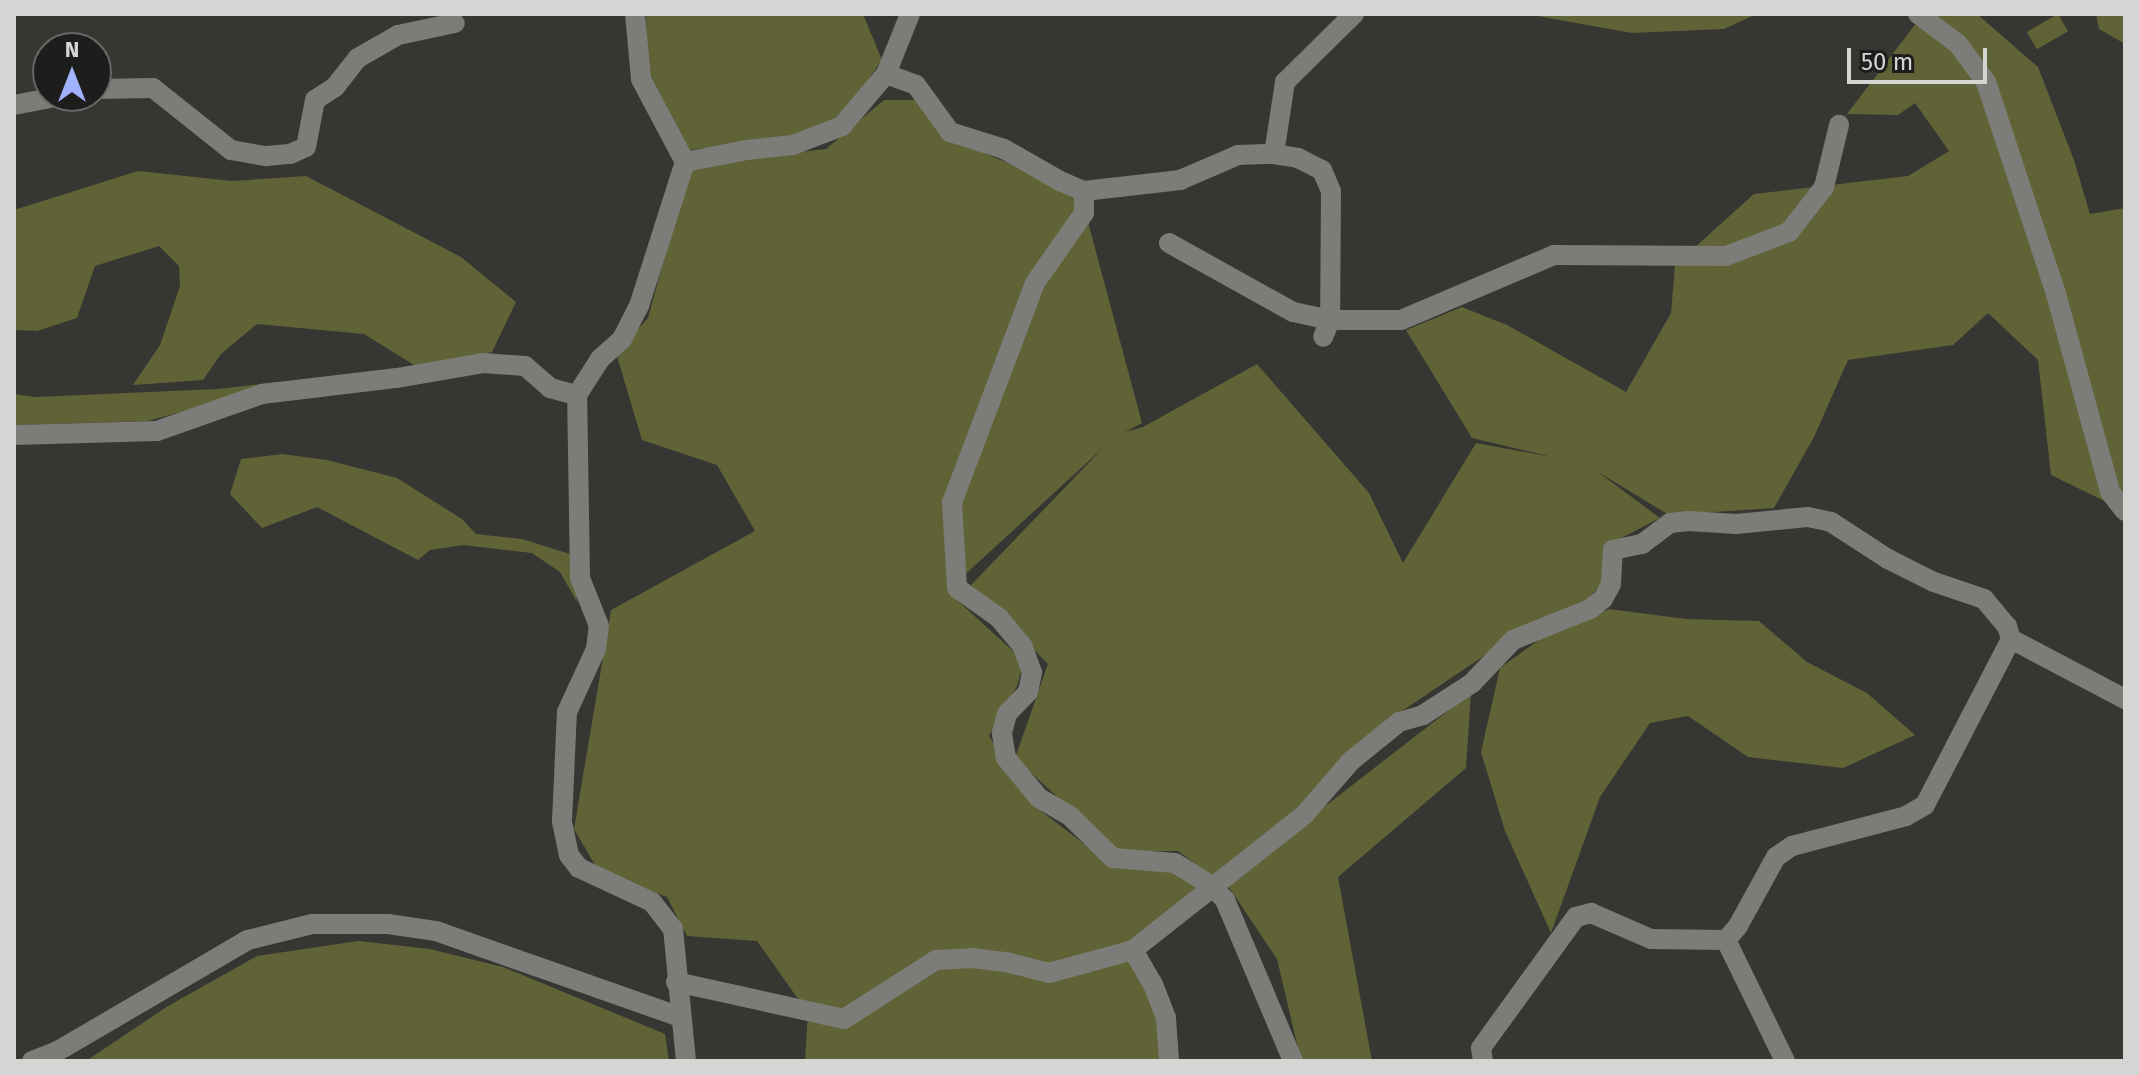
<!DOCTYPE html>
<style>
body{margin:0}
#map{position:relative;width:2139px;height:1075px;overflow:hidden;background:#363633;font-family:"Fira Sans",sans-serif}
div>[style]{position:absolute}
.green>*{inset:0;background:#5f6336;transform-origin:0 0}
.minor>*{height:20px;margin:-10px;padding:0 10px;transform-origin:10px;border-radius:10px;background:#7c7d78}
span{translate:-50% -50%;white-space:nowrap;text-align:center;line-height:1.15;-webkit-text-stroke:6px #1d1e1c;paint-order:stroke}
.frame{position:absolute;inset:0;border:16px solid #d5d5d3;pointer-events:none}
.north{position:absolute;left:32px;top:32px;width:80px;height:80px;box-sizing:border-box;background:#1d1e1c;border:2px solid #676765;border-radius:50%;rotate:0deg;font-size:22px;font-weight:700;line-height:32px;text-align:center;color:#d5d5d3}
.north::after{content:'';display:block;margin:auto;width:28px;height:36px;background:#a3b2fd;clip-path:polygon(50% 0,100% 100%,50% 72%,0 100%)}
.scale{position:absolute;left:1847px;top:48px;width:140px;height:36px;box-sizing:border-box;border:4px solid #d5d5d3;border-top:0;padding-left:10px;font-size:24px;line-height:28px;white-space:nowrap;color:#d5d5d3;-webkit-text-stroke:6px #1d1e1c;paint-order:stroke}
</style>
<div id="map">
<div class="green">
<i style="clip-path:polygon(646px 14px,863px 14px,882px 60px,842px 117px,802px 136px,689px 150px,648px 71px)"></i>
<i style="clip-path:polygon(1526px 14px,1757px 14px,1724px 29px,1632px 33px)"></i>
<i style="clip-path:polygon(1923px 14px,1977px 14px,2038px 67px,2074px 160px,2090px 214px,2125px 208px,2125px 511px,2051px 475px,2038px 360px,1988px 313px,1953px 345px,1848px 360px,1814px 437px,1774px 508px,1669px 515px,1598px 472px,1660px 518px,1604px 547px,1603px 582px,1588px 599px,1524px 629px,1393px 717px,1294px 811px,1211px 876px,1178px 851px,1117px 852px,1015px 758px,1048px 664px,971px 585px,1103px 448px,947px 591px,1024px 661px,1017px 686px,989px 736px,1032px 804px,1110px 864px,1173px 868px,1197px 887px,1133px 950px,1153px 984px,1165px 1061px,805px 1061px,808px 1013px,757px 941px,687px 936px,667px 897px,598px 870px,574px 829px,611px 610px,755px 531px,717px 465px,642px 440px,616px 353px,648px 318px,690px 165px,826px 149px,884px 100px,916px 100px,954px 141px,1080px 192px,1142px 423px,1125px 432px,1143px 427px,1257px 364px,1369px 493px,1403px 563px,1476px 443px,1552px 457px,1472px 438px,1406px 330px,1462px 307px,1507px 325px,1626px 392px,1671px 313px,1675px 265px,1754px 194px,1908px 176px,1949px 151px,1915px 103px,1898px 115px,1847px 114px)"></i>
<i style="left:2058px;top:14px;width:20px;height:36px;rotate:60deg"></i>
<i style="clip-path:polygon(2096px 14px,2125px 14px,2125px 44px,2099px 29px)"></i>
<i style="clip-path:polygon(138px 171px,232px 181px,306px 176px,461px 257px,516px 302px,492px 352px,422px 370px,364px 334px,257px 324px,221px 354px,203px 380px,133px 385px,160px 345px,180px 286px,179px 266px,159px 246px,95px 266px,77px 318px,37px 331px,14px 330px,14px 210px)"></i>
<i style="clip-path:polygon(277px 382px,279px 385px,148px 421px,14px 425px,14px 394px,35px 397px,218px 389px)"></i>
<i style="clip-path:polygon(282px 454px,327px 460px,397px 478px,462px 519px,476px 534px,522px 539px,573px 555px,577px 602px,560px 572px,532px 553px,463px 545px,430px 550px,418px 560px,317px 507px,262px 528px,230px 494px,241px 459px)"></i>
<i style="clip-path:polygon(1609px 609px,1686px 619px,1759px 621px,1807px 662px,1867px 693px,1915px 735px,1843px 768px,1748px 757px,1688px 716px,1650px 723px,1600px 797px,1551px 933px,1505px 831px,1481px 752px,1500px 668px,1547px 634px)"></i>
<i style="clip-path:polygon(1471px 693px,1466px 768px,1338px 877px,1372px 1061px,1301px 1061px,1277px 959px,1226px 883px)"></i>
<i style="clip-path:polygon(358px 941px,430px 949px,503px 967px,665px 1034px,669px 1061px,86px 1061px,168px 1006px,257px 956px)"></i>
</div>
<div class="minor">
<i style="left:635px;top:14px;width:65px;rotate:84.7deg"></i>
<i style="left:641px;top:79px;width:94px;rotate:62.1deg"></i>
<i style="left:1918px;top:14px;width:50px;rotate:36.9deg"></i>
<i style="left:1958px;top:44px;width:47px;rotate:53.6deg"></i>
<i style="left:1986px;top:82px;width:223px;rotate:71.7deg"></i>
<i style="left:2056px;top:294px;width:205px;rotate:74.7deg"></i>
<i style="left:2110px;top:492px;width:24px;rotate:52deg"></i>
<i style="left:886px;top:74px;width:32px;rotate:20deg"></i>
<i style="left:916px;top:85px;width:58px;rotate:54.1deg"></i>
<i style="left:950px;top:132px;width:57px;rotate:17.5deg"></i>
<i style="left:1004px;top:149px;width:64px;rotate:29.7deg"></i>
<i style="left:1060px;top:181px;width:26px;rotate:23deg"></i>
<i style="left:1084px;top:191px;width:97px;rotate:-6.5deg"></i>
<i style="left:1180px;top:180px;width:63px;rotate:-23.3deg"></i>
<i style="left:1238px;top:155px;width:36px;rotate:-2deg"></i>
<i style="left:1274px;top:154px;width:24px;rotate:9deg"></i>
<i style="left:1298px;top:158px;width:27px;rotate:27deg"></i>
<i style="left:1322px;top:170px;width:23px;rotate:67deg"></i>
<i style="left:1331px;top:191px;width:129px;rotate:90.4deg"></i>
<i style="left:1330px;top:320px;width:18px;rotate:112deg"></i>
<i style="left:96px;top:89px;width:57px;rotate:-1deg"></i>
<i style="left:153px;top:88px;width:100px;rotate:38.5deg"></i>
<i style="left:231px;top:150px;width:36px;rotate:10deg"></i>
<i style="left:266px;top:156px;width:24px;rotate:-5deg"></i>
<i style="left:290px;top:154px;width:17px;rotate:-24deg"></i>
<i style="left:306px;top:147px;width:48px;rotate:-79.2deg"></i>
<i style="left:315px;top:100px;width:24px;rotate:-33deg"></i>
<i style="left:335px;top:87px;width:37px;rotate:-52deg"></i>
<i style="left:358px;top:58px;width:46px;rotate:-29.9deg"></i>
<i style="left:398px;top:35px;width:58px;rotate:-11.9deg"></i>
<i style="left:14px;top:105px;width:47px;rotate:-11.1deg"></i>
<i style="left:1274px;top:154px;width:73px;rotate:-81.3deg"></i>
<i style="left:1285px;top:82px;width:97px;rotate:-44.6deg"></i>
<i style="left:1084px;top:191px;width:22px;rotate:90deg"></i>
<i style="left:1084px;top:213px;width:85px;rotate:125deg"></i>
<i style="left:1035px;top:283px;width:235px;rotate:110.7deg"></i>
<i style="left:952px;top:503px;width:85px;rotate:86.6deg"></i>
<i style="left:957px;top:588px;width:52px;rotate:35.5deg"></i>
<i style="left:999px;top:618px;width:35px;rotate:50deg"></i>
<i style="left:1022px;top:645px;width:29px;rotate:70deg"></i>
<i style="left:1032px;top:672px;width:20px;rotate:101deg"></i>
<i style="left:1028px;top:692px;width:30px;rotate:134deg"></i>
<i style="left:1007px;top:714px;width:20px;rotate:105deg"></i>
<i style="left:1002px;top:733px;width:25px;rotate:81deg"></i>
<i style="left:1006px;top:758px;width:52px;rotate:50.5deg"></i>
<i style="left:1039px;top:798px;width:34px;rotate:30deg"></i>
<i style="left:1069px;top:815px;width:62px;rotate:44.3deg"></i>
<i style="left:1113px;top:858px;width:62px;rotate:4.6deg"></i>
<i style="left:1175px;top:863px;width:44px;rotate:31.9deg"></i>
<i style="left:1212px;top:886px;width:19px;rotate:47deg"></i>
<i style="left:1225px;top:900px;width:175px;rotate:67.1deg"></i>
<i style="left:1169px;top:243px;width:142px;rotate:29.1deg"></i>
<i style="left:1293px;top:312px;width:38px;rotate:12deg"></i>
<i style="left:1330px;top:320px;width:71px"></i>
<i style="left:1401px;top:320px;width:166px;rotate:-23deg"></i>
<i style="left:1554px;top:255px;width:172px;rotate:0.3deg"></i>
<i style="left:1726px;top:256px;width:67px;rotate:-20.9deg"></i>
<i style="left:1789px;top:232px;width:57px;rotate:-52.1deg"></i>
<i style="left:1824px;top:187px;width:64px;rotate:-76.4deg"></i>
<i style="left:14px;top:435px;width:143px;rotate:-1.6deg"></i>
<i style="left:157px;top:431px;width:111px;rotate:-19.4deg"></i>
<i style="left:262px;top:394px;width:136px;rotate:-6.8deg"></i>
<i style="left:397px;top:378px;width:87px;rotate:-9.9deg"></i>
<i style="left:483px;top:363px;width:42px;rotate:4.1deg"></i>
<i style="left:525px;top:366px;width:33px;rotate:41deg"></i>
<i style="left:550px;top:388px;width:28px;rotate:15deg"></i>
<i style="left:1726px;top:940px;width:135px;rotate:64deg"></i>
<i style="left:1133px;top:950px;width:39px;rotate:60deg"></i>
<i style="left:1153px;top:984px;width:36px;rotate:69deg"></i>
<i style="left:1166px;top:1018px;width:43px;rotate:86deg"></i>
<i style="left:676px;top:982px;width:172px;rotate:12.4deg"></i>
<i style="left:844px;top:1019px;width:109px;rotate:-32.7deg"></i>
<i style="left:936px;top:960px;width:36px;rotate:-3deg"></i>
<i style="left:972px;top:958px;width:34px;rotate:7deg"></i>
<i style="left:1006px;top:962px;width:44px;rotate:14.3deg"></i>
<i style="left:1049px;top:973px;width:87px;rotate:-15.3deg"></i>
<i style="left:1133px;top:950px;width:218px;rotate:-38.3deg"></i>
<i style="left:1304px;top:815px;width:72px;rotate:-49deg"></i>
<i style="left:1351px;top:761px;width:62px;rotate:-39.1deg"></i>
<i style="left:1399px;top:722px;width:25px;rotate:-16deg"></i>
<i style="left:1423px;top:715px;width:59px;rotate:-33.1deg"></i>
<i style="left:1472px;top:683px;width:59px;rotate:-46.4deg"></i>
<i style="left:1513px;top:640px;width:83px;rotate:-21.9deg"></i>
<i style="left:1590px;top:609px;width:16px;rotate:-38deg"></i>
<i style="left:1603px;top:599px;width:17px;rotate:-62deg"></i>
<i style="left:1611px;top:584px;width:34px;rotate:-87deg"></i>
<i style="left:1613px;top:550px;width:30px;rotate:-12deg"></i>
<i style="left:1642px;top:544px;width:35px;rotate:-37deg"></i>
<i style="left:1670px;top:523px;width:19px;rotate:-6deg"></i>
<i style="left:1689px;top:521px;width:47px;rotate:3.7deg"></i>
<i style="left:1736px;top:524px;width:72px;rotate:-5.6deg"></i>
<i style="left:1808px;top:517px;width:24px;rotate:12deg"></i>
<i style="left:1831px;top:522px;width:68px;rotate:33deg"></i>
<i style="left:1888px;top:559px;width:51px;rotate:26.6deg"></i>
<i style="left:1934px;top:582px;width:53px;rotate:18.8deg"></i>
<i style="left:1984px;top:599px;width:35px;rotate:50deg"></i>
<i style="left:2007px;top:626px;width:14px;rotate:73deg"></i>
<i style="left:2011px;top:639px;width:129px;rotate:27.8deg"></i>
<i style="left:32px;top:1061px;width:26px;rotate:-21deg"></i>
<i style="left:56px;top:1052px;width:222px;rotate:-30.3deg"></i>
<i style="left:248px;top:940px;width:66px;rotate:-14deg"></i>
<i style="left:312px;top:924px;width:76px"></i>
<i style="left:388px;top:924px;width:49px;rotate:8.3deg"></i>
<i style="left:436px;top:931px;width:259px;rotate:19.4deg"></i>
<i style="left:686px;top:1061px;width:133px;rotate:-95.6deg"></i>
<i style="left:673px;top:929px;width:34px;rotate:-128deg"></i>
<i style="left:652px;top:902px;width:81px;rotate:-155deg"></i>
<i style="left:579px;top:868px;width:16px;rotate:-128deg"></i>
<i style="left:569px;top:855px;width:35px;rotate:-102deg"></i>
<i style="left:562px;top:821px;width:109px;rotate:-87.4deg"></i>
<i style="left:567px;top:712px;width:69px;rotate:-65.3deg"></i>
<i style="left:596px;top:649px;width:23px;rotate:-83deg"></i>
<i style="left:599px;top:626px;width:52px;rotate:-111.6deg"></i>
<i style="left:580px;top:578px;width:183px;rotate:-90.9deg"></i>
<i style="left:577px;top:395px;width:43px;rotate:-57.4deg"></i>
<i style="left:600px;top:359px;width:30px;rotate:-42deg"></i>
<i style="left:622px;top:339px;width:37px;rotate:-63deg"></i>
<i style="left:639px;top:306px;width:151px;rotate:-72.3deg"></i>
<i style="left:685px;top:162px;width:62px;rotate:-11.1deg"></i>
<i style="left:746px;top:150px;width:47px;rotate:-6.1deg"></i>
<i style="left:793px;top:145px;width:53px;rotate:-21.2deg"></i>
<i style="left:842px;top:126px;width:68px;rotate:-49.8deg"></i>
<i style="left:886px;top:74px;width:65px;rotate:-68.2deg"></i>
<i style="left:1483px;top:1061px;width:13px;rotate:-99deg"></i>
<i style="left:1481px;top:1048px;width:162px;rotate:-54.1deg"></i>
<i style="left:1576px;top:917px;width:16px;rotate:-15deg"></i>
<i style="left:1591px;top:913px;width:65px;rotate:23.4deg"></i>
<i style="left:1651px;top:939px;width:75px;rotate:0.8deg"></i>
<i style="left:1726px;top:940px;width:18px;rotate:-49deg"></i>
<i style="left:1738px;top:926px;width:79px;rotate:-61.2deg"></i>
<i style="left:1776px;top:857px;width:19px;rotate:-35deg"></i>
<i style="left:1792px;top:846px;width:118px;rotate:-14.7deg"></i>
<i style="left:1906px;top:816px;width:22px;rotate:-30deg"></i>
<i style="left:1925px;top:805px;width:187px;rotate:-62.6deg"></i>
</div>
<div class="frame"></div>
<div class="north">N</div>
<div class="scale">50 m</div>
</div>
